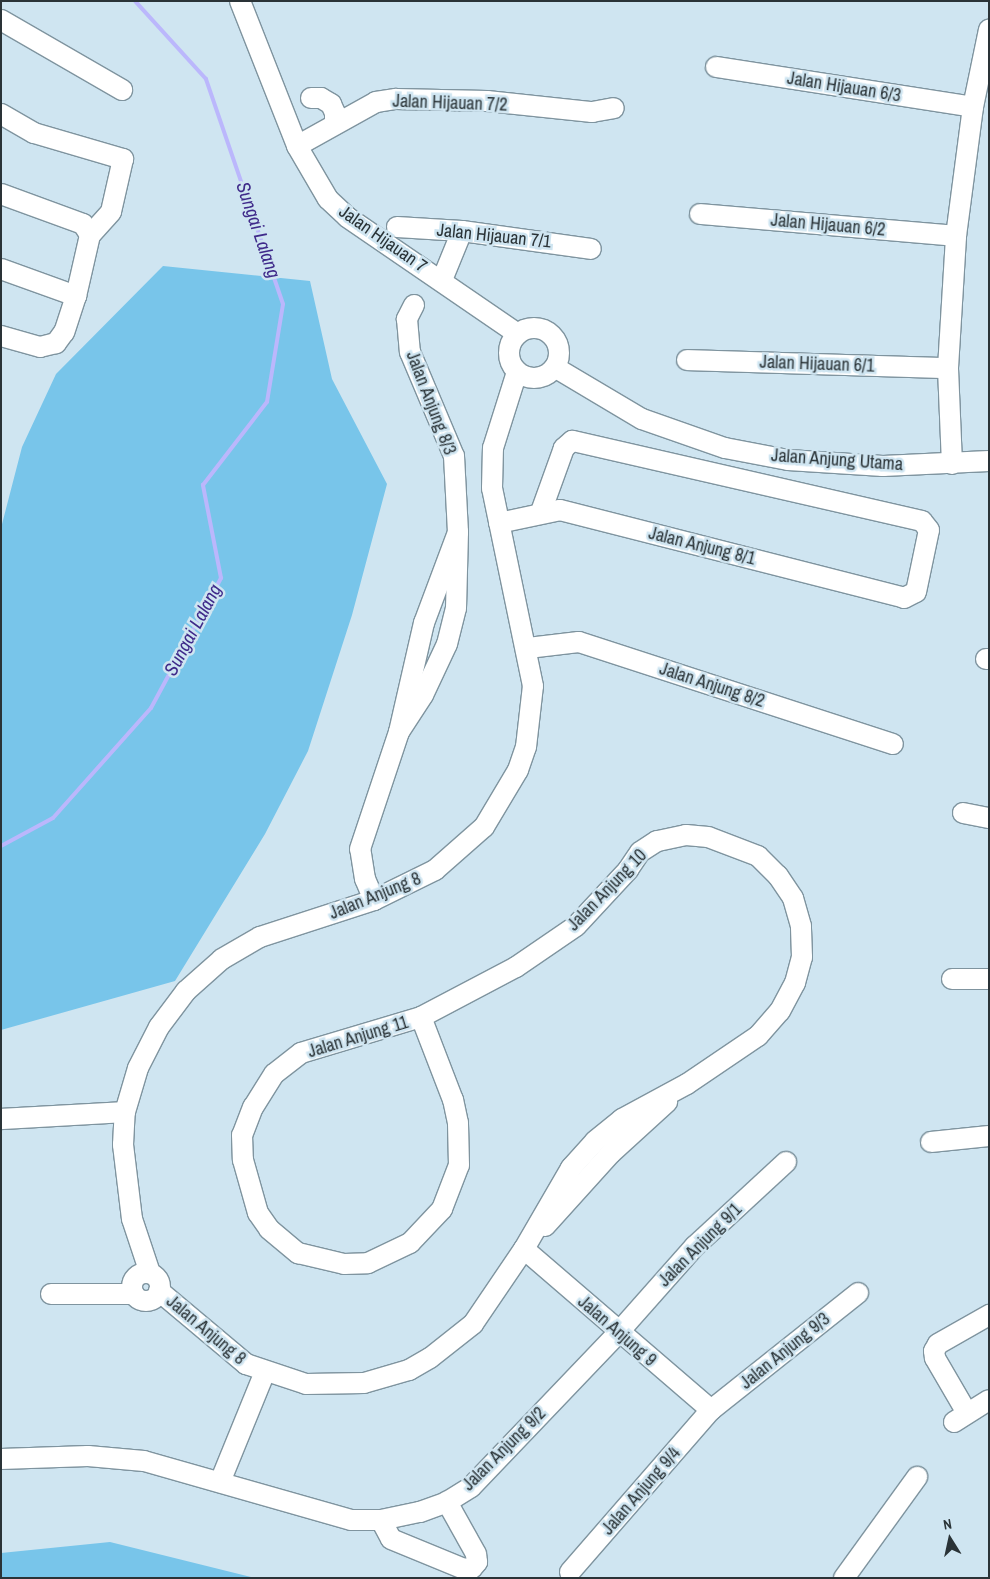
<!DOCTYPE html>
<style>
body{margin:0}
#map{position:relative;width:990px;height:1579px;overflow:hidden;background:#cfe5f1;font-family:"Archivo Narrow",sans-serif}
div>[style]{position:absolute}
.green>*{inset:0;background:#78c5ea}
.stream>*{height:4px;margin:-2px;padding:0 2px;transform-origin:2px;border-radius:2px;background:#bbb7fc}
.roads{filter:drop-shadow(1px 0 #7f949f) drop-shadow(-1px 0 #7f949f) drop-shadow(0 1px #7f949f) drop-shadow(0 -1px #7f949f)}
.minor>*{height:20px;margin:-10px;padding:0 10px;transform-origin:10px;border-radius:10px;background:#fff}
.minor>.ring{margin:-10px;padding:0;box-sizing:content-box;background:none;border:20px solid #fff;border-radius:50%}
span{translate:-50% -50%;white-space:nowrap;text-align:center;line-height:1.15;-webkit-text-stroke:5px #cfe5f1;paint-order:stroke}
.street-label{font-size:18px;color:#2a3337}
.water-label{font-size:19px;color:#3f2a8a;font-style:italic}
.frame{position:absolute;inset:0;border:2px solid #2a3337;pointer-events:none}
.north{position:absolute;left:925px;top:1514px;width:50px;height:50px;-webkit-text-stroke:4px #cfe5f1;paint-order:stroke;rotate:350deg;font-size:14px;font-weight:700;line-height:20px;text-align:center;color:#2a3337}
.north::after{content:'';display:block;margin:auto;width:18px;height:22px;background:#2a3337;clip-path:polygon(50% 0,100% 100%,50% 72%,0 100%)}
</style>
<div id="map">
<div class="green">
<i style="clip-path:polygon(163px 266px,310px 281px,332px 379px,387px 484px,352px 615px,308px 751px,265px 834px,175px 981px,1px 1030px,1px 528px,22px 447px,56px 374px)"></i>
<i style="clip-path:polygon(110px 1542px,255px 1578px,1px 1578px,1px 1553px)"></i>
</div>
<div class="stream">
<i style="left:1px;top:846px;width:59px;rotate:-28.3deg"></i>
<i style="left:53px;top:818px;width:147px;rotate:-48.3deg"></i>
<i style="left:151px;top:708px;width:148px;rotate:-61.7deg"></i>
<i style="left:221px;top:578px;width:95px;rotate:-101deg"></i>
<i style="left:203px;top:485px;width:105px;rotate:-52.4deg"></i>
<i style="left:267px;top:402px;width:99px;rotate:-80.7deg"></i>
<i style="left:283px;top:304px;width:238px;rotate:-108.9deg"></i>
<i style="left:206px;top:79px;width:105px;rotate:-132.3deg"></i>
</div>
<div class="roads">
<div class="minor">
<i style="left:240px;top:1px;width:156px;rotate:68.5deg"></i>
<i style="left:297px;top:146px;width:61px;rotate:59.7deg"></i>
<i style="left:328px;top:199px;width:26px;rotate:43deg"></i>
<i style="left:347px;top:217px;width:207px;rotate:34.4deg"></i>
<i style="left:1px;top:20px;width:140px;rotate:30deg"></i>
<i style="left:716px;top:67px;width:260px;rotate:8.8deg"></i>
<i style="left:311px;top:98px;width:10px"></i>
<i style="left:321px;top:98px;width:12px;rotate:31deg"></i>
<i style="left:331px;top:104px;width:10px;rotate:66deg"></i>
<i style="left:335px;top:113px;width:11px;rotate:90deg"></i>
<i style="left:1px;top:114px;width:38px;rotate:30deg"></i>
<i style="left:34px;top:133px;width:93px;rotate:16.3deg"></i>
<i style="left:123px;top:159px;width:54px;rotate:102.8deg"></i>
<i style="left:111px;top:212px;width:31px;rotate:132deg"></i>
<i style="left:297px;top:146px;width:90px;rotate:-29.1deg"></i>
<i style="left:376px;top:102px;width:20px;rotate:-9deg"></i>
<i style="left:396px;top:99px;width:91px;rotate:1.3deg"></i>
<i style="left:487px;top:101px;width:106px;rotate:6deg"></i>
<i style="left:592px;top:112px;width:22px;rotate:-10deg"></i>
<i style="left:1px;top:194px;width:87px;rotate:20.1deg"></i>
<i style="left:83px;top:224px;width:13px;rotate:58deg"></i>
<i style="left:90px;top:235px;width:63px;rotate:102.9deg"></i>
<i style="left:76px;top:296px;width:38px;rotate:108deg"></i>
<i style="left:64px;top:332px;width:14px;rotate:126deg"></i>
<i style="left:56px;top:343px;width:16px;rotate:166deg"></i>
<i style="left:40px;top:347px;width:41px;rotate:-164.2deg"></i>
<i style="left:700px;top:214px;width:257px;rotate:4.9deg"></i>
<i style="left:397px;top:227px;width:65px;rotate:3.5deg"></i>
<i style="left:462px;top:231px;width:130px;rotate:7.9deg"></i>
<i style="left:1px;top:269px;width:80px;rotate:19.8deg"></i>
<i style="left:442px;top:280px;width:53px;rotate:-67.8deg"></i>
<i style="left:414px;top:305px;width:16px;rotate:117deg"></i>
<i style="left:407px;top:319px;width:33px;rotate:85deg"></i>
<i style="left:410px;top:352px;width:113px;rotate:67.1deg"></i>
<i style="left:454px;top:456px;width:76px;rotate:87deg"></i>
<i class="ring" style="left:509px;top:328px;width:30px;height:30px"></i>
<i style="left:687px;top:360px;width:261px;rotate:1.8deg"></i>
<i style="left:556px;top:368px;width:100px;rotate:30.7deg"></i>
<i style="left:642px;top:419px;width:88px;rotate:19.3deg"></i>
<i style="left:725px;top:448px;width:64px;rotate:10.8deg"></i>
<i style="left:788px;top:460px;width:95px;rotate:3.6deg"></i>
<i style="left:883px;top:466px;width:106px;rotate:-2.7deg"></i>
<i style="left:952px;top:464px;width:96px;rotate:-92.4deg"></i>
<i style="left:948px;top:368px;width:132px;rotate:-86.5deg"></i>
<i style="left:956px;top:236px;width:130px;rotate:-82.5deg"></i>
<i style="left:973px;top:107px;width:79px;rotate:-78.3deg"></i>
<i style="left:499px;top:523px;width:62px;rotate:-12deg"></i>
<i style="left:560px;top:510px;width:355px;rotate:14.3deg"></i>
<i style="left:904px;top:598px;width:13px;rotate:-27deg"></i>
<i style="left:916px;top:592px;width:63px;rotate:-78.2deg"></i>
<i style="left:929px;top:530px;width:11px;rotate:-128deg"></i>
<i style="left:922px;top:521px;width:359px;rotate:-167.1deg"></i>
<i style="left:572px;top:441px;width:11px;rotate:139deg"></i>
<i style="left:564px;top:448px;width:68px;rotate:109.8deg"></i>
<i style="left:528px;top:648px;width:51px;rotate:-6.7deg"></i>
<i style="left:579px;top:642px;width:330px;rotate:18deg"></i>
<i style="left:986px;top:659px;width:3px"></i>
<i style="left:963px;top:813px;width:26px;rotate:11deg"></i>
<i style="left:374px;top:900px;width:23px;rotate:-113deg"></i>
<i style="left:365px;top:879px;width:30px;rotate:-99deg"></i>
<i style="left:360px;top:849px;width:123px;rotate:-71.6deg"></i>
<i style="left:399px;top:732px;width:112px;rotate:-77.1deg"></i>
<i style="left:424px;top:623px;width:97px;rotate:-69.5deg"></i>
<i style="left:458px;top:532px;width:76px;rotate:91.5deg"></i>
<i style="left:456px;top:608px;width:37px;rotate:104deg"></i>
<i style="left:447px;top:644px;width:56px;rotate:115.2deg"></i>
<i style="left:423px;top:695px;width:44px;rotate:123deg"></i>
<i style="left:952px;top:979px;width:37px"></i>
<i style="left:1px;top:1119px;width:124px;rotate:-3.2deg"></i>
<i style="left:931px;top:1142px;width:58px;rotate:-5.9deg"></i>
<i style="left:545px;top:1226px;width:98px;rotate:-47.9deg"></i>
<i style="left:611px;top:1153px;width:76px;rotate:-42.3deg"></i>
<i style="left:524px;top:1249px;width:247px;rotate:40.7deg"></i>
<i style="left:150px;top:1273px;width:57px;rotate:-108.4deg"></i>
<i style="left:132px;top:1219px;width:75px;rotate:-96.9deg"></i>
<i style="left:123px;top:1145px;width:33px;rotate:-87deg"></i>
<i style="left:125px;top:1112px;width:46px;rotate:-73.5deg"></i>
<i style="left:138px;top:1068px;width:46px;rotate:-62.9deg"></i>
<i style="left:159px;top:1027px;width:45px;rotate:-53.1deg"></i>
<i style="left:186px;top:991px;width:48px;rotate:-41.6deg"></i>
<i style="left:222px;top:959px;width:44px;rotate:-30.1deg"></i>
<i style="left:260px;top:937px;width:120px;rotate:-18deg"></i>
<i style="left:374px;top:900px;width:68px;rotate:-26.2deg"></i>
<i style="left:435px;top:870px;width:65px;rotate:-41.3deg"></i>
<i style="left:484px;top:827px;width:66px;rotate:-59.2deg"></i>
<i style="left:518px;top:770px;width:24px;rotate:-71deg"></i>
<i style="left:526px;top:747px;width:61px;rotate:-83.5deg"></i>
<i style="left:533px;top:686px;width:202px;rotate:-101.7deg"></i>
<i style="left:492px;top:488px;width:40px;rotate:-88.6deg"></i>
<i style="left:493px;top:448px;width:80px;rotate:-72.5deg"></i>
<i class="ring" style="left:132px;top:1273px;width:8px;height:8px"></i>
<i style="left:159px;top:1291px;width:114px;rotate:40deg"></i>
<i style="left:246px;top:1364px;width:63px;rotate:18.4deg"></i>
<i style="left:306px;top:1384px;width:58px;rotate:-1deg"></i>
<i style="left:364px;top:1383px;width:47px;rotate:-16.1deg"></i>
<i style="left:409px;top:1370px;width:24px;rotate:-30deg"></i>
<i style="left:430px;top:1358px;width:55px;rotate:-38.3deg"></i>
<i style="left:473px;top:1324px;width:91px;rotate:-55.8deg"></i>
<i style="left:524px;top:1249px;width:94px;rotate:-59.9deg"></i>
<i style="left:571px;top:1168px;width:36px;rotate:-48deg"></i>
<i style="left:595px;top:1141px;width:35px;rotate:-39deg"></i>
<i style="left:622px;top:1119px;width:74px;rotate:-28.3deg"></i>
<i style="left:687px;top:1084px;width:86px;rotate:-34.1deg"></i>
<i style="left:758px;top:1036px;width:33px;rotate:-49deg"></i>
<i style="left:780px;top:1011px;width:32px;rotate:-62deg"></i>
<i style="left:795px;top:983px;width:27px;rotate:-75deg"></i>
<i style="left:802px;top:957px;width:31px;rotate:-92deg"></i>
<i style="left:801px;top:926px;width:29px;rotate:-106deg"></i>
<i style="left:793px;top:898px;width:27px;rotate:-124deg"></i>
<i style="left:778px;top:876px;width:28px;rotate:-135deg"></i>
<i style="left:758px;top:856px;width:53px;rotate:-159.2deg"></i>
<i style="left:708px;top:837px;width:22px;rotate:-175deg"></i>
<i style="left:686px;top:835px;width:30px;rotate:168deg"></i>
<i style="left:657px;top:841px;width:20px;rotate:147deg"></i>
<i style="left:640px;top:852px;width:22px;rotate:124deg"></i>
<i style="left:628px;top:870px;width:76px;rotate:132.9deg"></i>
<i style="left:576px;top:926px;width:73px;rotate:145.7deg"></i>
<i style="left:516px;top:967px;width:107px;rotate:152.2deg"></i>
<i style="left:421px;top:1017px;width:125px;rotate:163.3deg"></i>
<i style="left:301px;top:1053px;width:34px;rotate:142deg"></i>
<i style="left:274px;top:1074px;width:39px;rotate:122deg"></i>
<i style="left:253px;top:1107px;width:30px;rotate:111deg"></i>
<i style="left:242px;top:1135px;width:25px;rotate:88deg"></i>
<i style="left:243px;top:1160px;width:55px;rotate:74.2deg"></i>
<i style="left:258px;top:1213px;width:19px;rotate:55deg"></i>
<i style="left:269px;top:1229px;width:38px;rotate:40deg"></i>
<i style="left:298px;top:1253px;width:47px;rotate:13.4deg"></i>
<i style="left:344px;top:1264px;width:24px;rotate:-2deg"></i>
<i style="left:368px;top:1263px;width:47px;rotate:-25.5deg"></i>
<i style="left:410px;top:1243px;width:47px;rotate:-46.7deg"></i>
<i style="left:442px;top:1209px;width:47px;rotate:-68.9deg"></i>
<i style="left:459px;top:1165px;width:42px;rotate:-91.4deg"></i>
<i style="left:458px;top:1123px;width:24px;rotate:-102deg"></i>
<i style="left:453px;top:1100px;width:89px;rotate:-111.1deg"></i>
<i style="left:51px;top:1294px;width:83px"></i>
<i style="left:967px;top:1413px;width:64px;rotate:-120.2deg"></i>
<i style="left:935px;top:1358px;width:7px;rotate:-98deg"></i>
<i style="left:934px;top:1351px;width:8px;rotate:-60deg"></i>
<i style="left:938px;top:1344px;width:59px;rotate:-29.6deg"></i>
<i style="left:954px;top:1422px;width:41px;rotate:-32.2deg"></i>
<i style="left:1px;top:1459px;width:87px;rotate:-2deg"></i>
<i style="left:88px;top:1456px;width:56px;rotate:5.1deg"></i>
<i style="left:144px;top:1461px;width:215px;rotate:15.9deg"></i>
<i style="left:351px;top:1520px;width:30px"></i>
<i style="left:381px;top:1520px;width:40px;rotate:-12deg"></i>
<i style="left:420px;top:1512px;width:29px;rotate:-20deg"></i>
<i style="left:447px;top:1502px;width:28px;rotate:-32deg"></i>
<i style="left:471px;top:1487px;width:213px;rotate:-46.3deg"></i>
<i style="left:618px;top:1333px;width:116px;rotate:-48.5deg"></i>
<i style="left:695px;top:1246px;width:124px;rotate:-42.7deg"></i>
<i style="left:220px;top:1482px;width:119px;rotate:-67.8deg"></i>
<i style="left:381px;top:1520px;width:21px;rotate:62deg"></i>
<i style="left:391px;top:1539px;width:79px;rotate:22.3deg"></i>
<i style="left:464px;top:1569px;width:8px;rotate:-7deg"></i>
<i style="left:472px;top:1568px;width:8px;rotate:-50deg"></i>
<i style="left:477px;top:1562px;width:8px;rotate:-97deg"></i>
<i style="left:476px;top:1554px;width:60px;rotate:-119.1deg"></i>
<i style="left:570px;top:1572px;width:215px;rotate:-49deg"></i>
<i style="left:711px;top:1410px;width:188px;rotate:-38.5deg"></i>
<i style="left:844px;top:1578px;width:125px;rotate:-54.1deg"></i>
</div>
</div>
<div class="street-label">
<span style="left:844px;top:87px;rotate:9deg">Jalan Hijauan 6/3</span>
<span style="left:450px;top:103px;rotate:2deg">Jalan Hijauan 7/2</span>
<span style="left:828px;top:225px;rotate:5deg">Jalan Hijauan 6/2</span>
<span style="left:494px;top:236px;rotate:6deg">Jalan Hijauan 7/1</span>
<span style="left:383px;top:239px;rotate:35deg">Jalan Hijauan 7</span>
<span style="left:817px;top:364px;rotate:2deg">Jalan Hijauan 6/1</span>
<span style="left:431px;top:403px;rotate:69deg">Jalan Anjung 8/3</span>
<span style="left:837px;top:460px;rotate:4deg">Jalan Anjung Utama</span>
<span style="left:702px;top:546px;rotate:14deg">Jalan Anjung 8/1</span>
<span style="left:712px;top:685px;rotate:18deg">Jalan Anjung 8/2</span>
<span style="left:607px;top:890px;rotate:-46deg">Jalan Anjung 10</span>
<span style="left:375px;top:896px;rotate:-22deg">Jalan Anjung 8</span>
<span style="left:358px;top:1037px;rotate:-17deg">Jalan Anjung 11</span>
<span style="left:700px;top:1245px;rotate:-45deg">Jalan Anjung 9/1</span>
<span style="left:206px;top:1330px;rotate:40deg">Jalan Anjung 8</span>
<span style="left:617px;top:1331px;rotate:41deg">Jalan Anjung 9</span>
<span style="left:785px;top:1351px;rotate:-39deg">Jalan Anjung 9/3</span>
<span style="left:504px;top:1449px;rotate:-45deg">Jalan Anjung 9/2</span>
<span style="left:641px;top:1491px;rotate:-49deg">Jalan Anjung 9/4</span>
</div>
<div class="water-label">
<span style="left:258px;top:230px;rotate:71deg">Sungai Lalang</span>
<span style="left:193px;top:630px;rotate:-62deg">Sungai Lalang</span>
</div>
<div class="frame"></div>
<div class="north">N</div>
</div>
